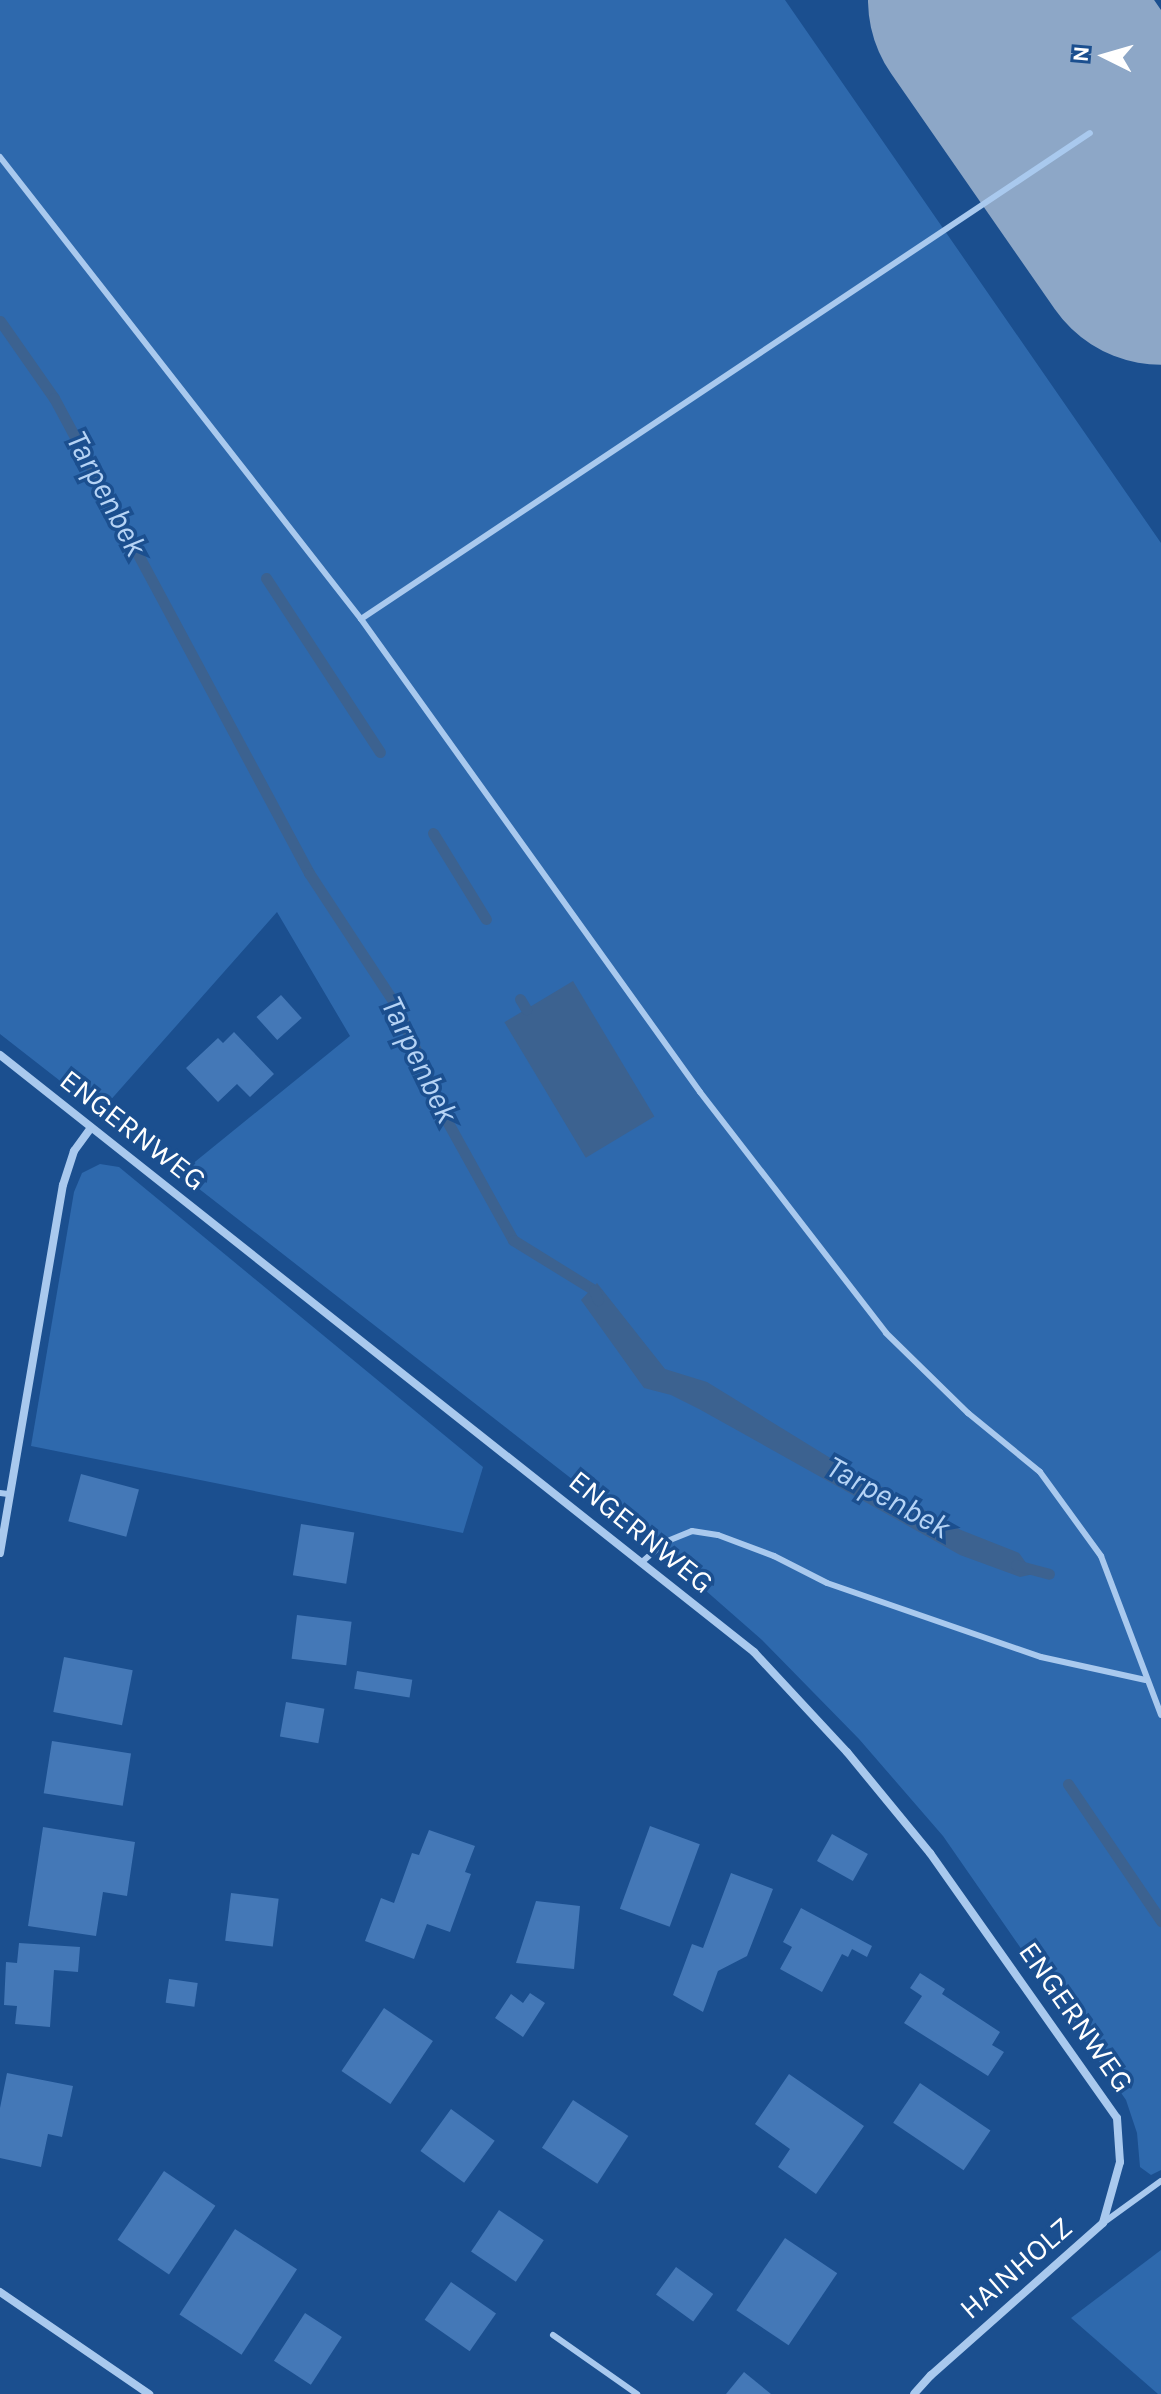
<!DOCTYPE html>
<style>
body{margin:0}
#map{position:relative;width:1161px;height:2394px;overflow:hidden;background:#1b4f8f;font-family:Karla,sans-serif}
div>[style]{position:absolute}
.green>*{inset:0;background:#2e69ad}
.water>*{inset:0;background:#3c6290;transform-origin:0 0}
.stream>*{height:11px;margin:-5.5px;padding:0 5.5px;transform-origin:5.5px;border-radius:5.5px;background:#3c6290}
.runway>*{height:258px;margin:-129px;padding:0 129px;transform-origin:129px;border-radius:129px;background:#8da7c7}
.building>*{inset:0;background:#4478b7;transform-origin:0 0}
.service>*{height:6px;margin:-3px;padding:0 3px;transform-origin:3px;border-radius:3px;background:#a9c9ee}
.minor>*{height:8px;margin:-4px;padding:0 4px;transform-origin:4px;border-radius:4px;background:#a9c9ee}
span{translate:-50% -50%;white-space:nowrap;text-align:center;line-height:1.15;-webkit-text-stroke:7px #1b4f8f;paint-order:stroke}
.street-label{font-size:30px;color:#fff}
.water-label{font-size:32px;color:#b5d3f5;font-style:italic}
.north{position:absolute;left:1065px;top:16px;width:80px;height:80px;-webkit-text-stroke:6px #1b4f8f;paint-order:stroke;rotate:275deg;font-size:22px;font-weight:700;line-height:32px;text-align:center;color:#fff}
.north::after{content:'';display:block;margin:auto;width:28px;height:36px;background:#fff;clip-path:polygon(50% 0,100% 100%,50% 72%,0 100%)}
</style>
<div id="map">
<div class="green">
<i style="clip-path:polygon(0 0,785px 0,1161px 543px,1161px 2170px,1151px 2175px,1140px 2167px,1137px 2133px,1126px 2100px,943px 1836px,859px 1739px,762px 1640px,631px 1525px,180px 1174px,350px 1036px,277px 912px,100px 1112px,0 1034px)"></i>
<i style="clip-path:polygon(100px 1164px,119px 1167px,483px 1467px,463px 1533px,31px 1446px,74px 1192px,82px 1173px)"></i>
<i style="clip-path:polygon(1161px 2250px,1161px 2394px,1158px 2394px,1071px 2318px)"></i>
</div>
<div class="water">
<i style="left:573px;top:981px;width:158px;height:80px;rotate:59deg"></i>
<i style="clip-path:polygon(597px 1283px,665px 1369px,707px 1382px,845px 1467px,961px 1530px,1019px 1553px,1034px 1574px,1020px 1577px,960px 1555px,699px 1409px,671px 1395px,644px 1388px,581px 1300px)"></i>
</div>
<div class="stream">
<i style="left:0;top:321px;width:94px;rotate:55deg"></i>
<i style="left:54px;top:398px;width:539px;rotate:61.77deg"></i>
<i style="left:309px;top:873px;width:160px;rotate:56.7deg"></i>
<i style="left:397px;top:1007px;width:124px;rotate:66.3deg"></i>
<i style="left:447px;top:1121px;width:136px;rotate:61deg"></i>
<i style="left:513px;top:1240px;width:95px;rotate:31.7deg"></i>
<i style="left:594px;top:1290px;width:11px;rotate:68deg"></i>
<i style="left:266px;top:578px;width:208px;rotate:56.8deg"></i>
<i style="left:433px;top:833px;width:101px;rotate:58.4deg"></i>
<i style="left:520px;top:999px;width:12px;rotate:59deg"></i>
<i style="left:1016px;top:1565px;width:34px;rotate:15deg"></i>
<i style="left:1068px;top:1784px;width:166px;rotate:55.8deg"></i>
</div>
<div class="runway">
<i style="left:997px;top:0;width:287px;rotate:55.2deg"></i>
</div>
<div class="building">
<i style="left:281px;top:995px;width:31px;height:33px;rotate:48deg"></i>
<i style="clip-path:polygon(234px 1032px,274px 1074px,250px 1097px,237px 1084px,218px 1102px,186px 1068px,218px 1038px,223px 1043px)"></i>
<i style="left:81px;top:1474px;width:60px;height:49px;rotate:15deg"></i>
<i style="left:301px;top:1524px;width:54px;height:52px;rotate:9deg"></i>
<i style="left:297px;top:1615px;width:55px;height:44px;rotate:7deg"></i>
<i style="left:64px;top:1657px;width:70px;height:56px;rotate:11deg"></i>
<i style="left:357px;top:1671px;width:56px;height:18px;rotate:9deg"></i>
<i style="left:286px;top:1702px;width:39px;height:35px;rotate:10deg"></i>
<i style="left:52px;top:1741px;width:80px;height:53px;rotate:9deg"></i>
<i style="left:650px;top:1826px;width:53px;height:88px;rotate:20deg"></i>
<i style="clip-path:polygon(43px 1827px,135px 1842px,127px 1896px,103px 1892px,96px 1936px,28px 1926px)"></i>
<i style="clip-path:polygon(429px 1830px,475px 1846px,465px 1872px,471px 1874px,450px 1932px,427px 1924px,414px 1959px,365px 1941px,381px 1898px,394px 1903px,412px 1853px,419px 1855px)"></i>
<i style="left:832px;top:1834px;width:41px;height:31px;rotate:29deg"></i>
<i style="clip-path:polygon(731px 1873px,773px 1889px,747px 1956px,718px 1971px,703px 2012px,673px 1995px,692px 1944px,703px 1948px)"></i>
<i style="left:231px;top:1893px;width:48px;height:48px;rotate:7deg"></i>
<i style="clip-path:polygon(536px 1901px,580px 1906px,574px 1969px,516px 1963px)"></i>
<i style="clip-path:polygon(801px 1908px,872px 1946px,867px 1957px,852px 1949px,848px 1957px,842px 1954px,822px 1992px,780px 1969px,792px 1947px,783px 1942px)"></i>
<i style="clip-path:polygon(19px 1943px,80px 1947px,78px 1972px,54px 1970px,50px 2027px,15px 2024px,17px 2006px,4px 2005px,6px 1962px,17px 1963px)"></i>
<i style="clip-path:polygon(920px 1973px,945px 1989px,942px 1994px,1000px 2032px,992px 2045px,1004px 2052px,988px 2076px,904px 2023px,922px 1996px,910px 1988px)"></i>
<i style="left:169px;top:1979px;width:29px;height:24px;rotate:8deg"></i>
<i style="clip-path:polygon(530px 1993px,545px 2003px,523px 2037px,495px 2018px,511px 1994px,523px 2003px)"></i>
<i style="left:384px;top:2008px;width:59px;height:76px;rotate:34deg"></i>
<i style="clip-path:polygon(7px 2073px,73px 2086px,62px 2137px,48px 2134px,41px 2167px,0 2158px,0 2108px)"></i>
<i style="clip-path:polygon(789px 2074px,864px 2126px,816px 2194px,778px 2167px,790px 2149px,755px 2124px)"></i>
<i style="left:920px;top:2083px;width:85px;height:48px;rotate:34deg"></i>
<i style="left:573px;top:2100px;width:66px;height:57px;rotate:33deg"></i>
<i style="left:451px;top:2109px;width:54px;height:52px;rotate:36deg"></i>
<i style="left:164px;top:2171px;width:62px;height:83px;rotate:34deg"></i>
<i style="left:499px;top:2210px;width:54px;height:50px;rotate:34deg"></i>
<i style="left:235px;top:2229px;width:74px;height:102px;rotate:33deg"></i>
<i style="left:785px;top:2238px;width:63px;height:87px;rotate:34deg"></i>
<i style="left:676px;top:2267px;width:46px;height:34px;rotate:36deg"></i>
<i style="left:451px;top:2282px;width:55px;height:46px;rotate:35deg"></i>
<i style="left:305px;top:2313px;width:44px;height:57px;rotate:33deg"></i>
<i style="clip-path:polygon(744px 2372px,771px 2394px,726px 2394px)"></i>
</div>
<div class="service">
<i style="left:0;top:157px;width:586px;rotate:52deg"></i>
<i style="left:361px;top:619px;width:582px;rotate:54.37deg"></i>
<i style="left:700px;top:1092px;width:304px;rotate:52.3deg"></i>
<i style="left:886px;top:1333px;width:115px;rotate:44.3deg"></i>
<i style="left:968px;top:1413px;width:93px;rotate:39.3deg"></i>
<i style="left:1040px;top:1472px;width:104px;rotate:54deg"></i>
<i style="left:1101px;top:1556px;width:170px;rotate:69.3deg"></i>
<i style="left:361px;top:619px;width:876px;rotate:-33.69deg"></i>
<i style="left:0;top:1493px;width:8px;rotate:7deg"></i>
<i style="left:642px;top:1562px;width:30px;rotate:-41deg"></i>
<i style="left:665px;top:1542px;width:29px;rotate:-22deg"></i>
<i style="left:692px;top:1531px;width:26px;rotate:9deg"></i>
<i style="left:718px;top:1535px;width:60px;rotate:20.6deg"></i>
<i style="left:774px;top:1556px;width:59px;rotate:27deg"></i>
<i style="left:827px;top:1583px;width:226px;rotate:19.1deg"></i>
<i style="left:1041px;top:1657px;width:107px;rotate:12.4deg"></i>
<i style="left:1103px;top:2223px;width:72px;rotate:-35.9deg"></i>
<i style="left:553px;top:2335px;width:103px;rotate:35.1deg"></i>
</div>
<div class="minor">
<i style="left:0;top:1055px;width:962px;rotate:38.37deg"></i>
<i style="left:754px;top:1652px;width:137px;rotate:47.1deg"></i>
<i style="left:847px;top:1752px;width:131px;rotate:50.6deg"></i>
<i style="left:930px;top:1853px;width:324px;rotate:54.8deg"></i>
<i style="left:1117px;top:2118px;width:44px;rotate:86.1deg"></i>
<i style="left:1120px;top:2162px;width:63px;rotate:105.6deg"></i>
<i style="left:1103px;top:2223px;width:230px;rotate:138.5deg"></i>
<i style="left:931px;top:2375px;width:25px;rotate:132deg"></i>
<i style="left:0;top:1553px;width:373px;rotate:-80.3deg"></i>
<i style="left:63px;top:1185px;width:36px;rotate:-72deg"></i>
<i style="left:74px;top:1151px;width:29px;rotate:-54deg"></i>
<i style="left:0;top:2292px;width:181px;rotate:34.4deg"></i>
</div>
<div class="street-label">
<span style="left:133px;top:1130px;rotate:38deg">ENGERNWEG</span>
<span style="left:641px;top:1532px;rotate:39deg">ENGERNWEG</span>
<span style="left:1076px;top:2017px;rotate:55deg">ENGERNWEG</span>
<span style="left:1016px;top:2268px;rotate:-41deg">HAINHOLZ</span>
</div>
<div class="water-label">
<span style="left:106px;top:494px;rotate:62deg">Tarpenbek</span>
<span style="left:419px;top:1060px;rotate:64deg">Tarpenbek</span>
<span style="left:888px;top:1498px;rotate:29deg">Tarpenbek</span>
</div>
<div class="north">N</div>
</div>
